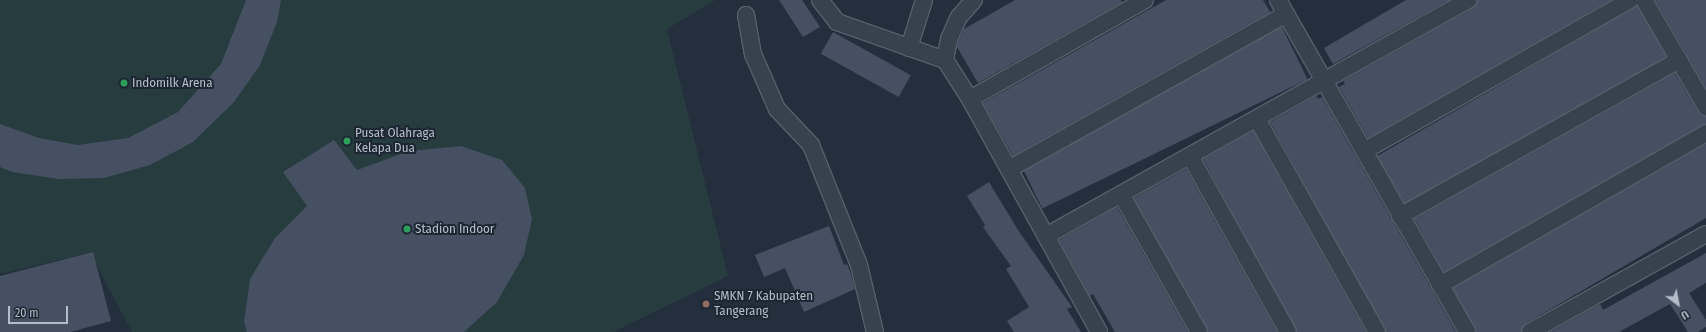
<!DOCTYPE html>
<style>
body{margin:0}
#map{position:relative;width:1706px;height:332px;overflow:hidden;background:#242f3e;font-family:"Fira Sans Condensed",sans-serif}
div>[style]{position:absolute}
.green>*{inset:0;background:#263c3f}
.building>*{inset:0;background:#455162;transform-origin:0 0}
.roads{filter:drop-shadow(1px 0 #565f6c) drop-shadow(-1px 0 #565f6c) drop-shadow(0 1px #565f6c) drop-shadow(0 -1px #565f6c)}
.street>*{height:16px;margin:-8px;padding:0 8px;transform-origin:8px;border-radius:8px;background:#38414e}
.dots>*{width:11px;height:11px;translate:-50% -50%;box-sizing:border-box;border:2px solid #1d2633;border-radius:50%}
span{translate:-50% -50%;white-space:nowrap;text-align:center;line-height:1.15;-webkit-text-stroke:4px #1d2633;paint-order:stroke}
.poi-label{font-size:13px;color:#b4bcc9}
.left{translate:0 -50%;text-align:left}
.north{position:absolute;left:1658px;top:284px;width:40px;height:40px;-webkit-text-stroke:3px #1d2633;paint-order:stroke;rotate:148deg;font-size:11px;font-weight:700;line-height:16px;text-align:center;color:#b4bcc9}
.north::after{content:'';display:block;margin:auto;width:14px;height:18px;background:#b4bcc9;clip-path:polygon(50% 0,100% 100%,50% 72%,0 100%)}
.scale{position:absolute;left:8px;top:306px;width:60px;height:18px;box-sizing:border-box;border:2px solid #b4bcc9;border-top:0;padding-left:5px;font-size:12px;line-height:14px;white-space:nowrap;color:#b4bcc9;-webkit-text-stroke:3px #1d2633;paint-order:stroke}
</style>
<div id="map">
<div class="green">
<i style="clip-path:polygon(0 0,715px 0,667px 29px,728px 276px,613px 332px,132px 332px,90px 253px,0 274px)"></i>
</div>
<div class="building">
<i style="clip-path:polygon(246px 0,281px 0,277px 22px,260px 65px,234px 102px,193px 142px,150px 165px,104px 178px,59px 179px,12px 172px,0 167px,0 124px,39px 138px,78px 145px,128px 138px,178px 112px,221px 64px)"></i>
<i style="clip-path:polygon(779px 0,802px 0,820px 27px,803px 37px)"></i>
<i style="clip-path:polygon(1015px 0,1121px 0,1122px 2px,978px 83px,957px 47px,958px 42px,964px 29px)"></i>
<i style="clip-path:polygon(1166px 0,1263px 0,1270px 12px,1013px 156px,983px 103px)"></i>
<i style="clip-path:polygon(1406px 0,1449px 0,1333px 64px,1324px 48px)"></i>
<i style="clip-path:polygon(1477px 0,1611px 0,1368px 138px,1339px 87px,1345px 84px,1343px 81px,1473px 8px)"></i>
<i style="clip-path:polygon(1655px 0,1706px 0,1706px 88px,1687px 55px)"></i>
<i style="left:1637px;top:6px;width:59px;height:300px;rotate:60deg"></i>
<i style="left:1282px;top:27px;width:58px;height:295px;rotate:64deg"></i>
<i style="left:833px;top:32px;width:89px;height:25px;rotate:29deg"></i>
<i style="clip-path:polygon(1675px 73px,1698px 112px,1706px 116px,1706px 124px,1444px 272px,1414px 219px)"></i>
<i style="clip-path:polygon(1316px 96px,1318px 99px,1322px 97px,1456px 332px,1386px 332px,1270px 122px)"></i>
<i style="clip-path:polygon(1253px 131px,1366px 332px,1297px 332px,1203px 159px)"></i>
<i style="clip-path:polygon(334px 140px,357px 170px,409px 151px,461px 146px,502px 160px,525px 188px,532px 219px,524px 255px,497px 302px,464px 332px,247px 332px,244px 322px,250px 279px,275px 238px,307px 206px,283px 172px)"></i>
<i style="clip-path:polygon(1706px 144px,1706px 218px,1525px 324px,1521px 332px,1476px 332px,1453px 288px)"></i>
<i style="clip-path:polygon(1186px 169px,1277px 332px,1208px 332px,1134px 198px)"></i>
<i style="clip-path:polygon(989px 182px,1018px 230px,1072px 307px,1067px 309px,1081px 332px,1014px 332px,1007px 321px,1029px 307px,1006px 269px,1011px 266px,983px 227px,985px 225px,967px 196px)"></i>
<i style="clip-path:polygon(1117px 207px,1188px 332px,1115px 332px,1093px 294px,1090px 296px,1059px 240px)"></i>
<i style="clip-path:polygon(829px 226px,844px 265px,847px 264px,851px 274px,855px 289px,804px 312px,785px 268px,764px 277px,755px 255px)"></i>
<i style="clip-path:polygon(93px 252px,111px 321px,70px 332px,0 332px,0 276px)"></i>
<i style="clip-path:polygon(1706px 253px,1706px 283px,1689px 293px,1706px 320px,1706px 327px,1698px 332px,1688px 332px,1670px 304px,1619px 332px,1550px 332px,1600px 304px,1603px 310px)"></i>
</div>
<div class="roads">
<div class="street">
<i style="left:820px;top:0;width:28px;rotate:52deg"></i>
<i style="left:837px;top:22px;width:114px;rotate:19.4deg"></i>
<i style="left:945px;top:60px;width:46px;rotate:57.3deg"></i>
<i style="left:970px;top:99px;width:266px;rotate:61deg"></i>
<i style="left:1278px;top:0;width:382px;rotate:60.3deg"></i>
<i style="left:1644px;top:0;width:124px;rotate:59.9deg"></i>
<i style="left:746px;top:15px;width:40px;rotate:80deg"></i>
<i style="left:753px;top:54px;width:60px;rotate:66.4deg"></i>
<i style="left:777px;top:109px;width:50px;rotate:46.6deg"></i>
<i style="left:811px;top:145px;width:129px;rotate:68.2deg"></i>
<i style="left:859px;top:265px;width:69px;rotate:76.6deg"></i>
<i style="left:909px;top:48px;width:50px;rotate:-72.6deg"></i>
<i style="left:945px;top:60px;width:21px;rotate:-79deg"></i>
<i style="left:949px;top:39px;width:24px;rotate:-66deg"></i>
<i style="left:959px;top:17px;width:23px;rotate:-49deg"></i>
<i style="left:970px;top:99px;width:201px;rotate:-29.5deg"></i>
<i style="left:1257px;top:119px;width:244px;rotate:60.6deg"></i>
<i style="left:1364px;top:151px;width:306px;rotate:-29.6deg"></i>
<i style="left:1190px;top:156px;width:201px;rotate:60.9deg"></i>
<i style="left:1009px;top:169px;width:317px;rotate:-29.2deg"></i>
<i style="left:1121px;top:194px;width:159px;rotate:60.5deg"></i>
<i style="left:1400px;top:216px;width:320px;rotate:-29.2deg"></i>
<i style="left:1046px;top:236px;width:484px;rotate:-29.2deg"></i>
<i style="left:1440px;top:285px;width:306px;rotate:-29.7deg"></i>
<i style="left:1530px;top:332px;width:201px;rotate:-29.1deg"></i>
</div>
</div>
<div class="dots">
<i style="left:124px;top:83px;background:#2e9e5b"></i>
<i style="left:347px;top:141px;background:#2e9e5b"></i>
<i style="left:407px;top:229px;background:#2e9e5b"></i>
<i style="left:706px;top:304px;background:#8d6e63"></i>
</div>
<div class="poi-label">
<span class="left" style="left:132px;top:83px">Indomilk Arena</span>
<span class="left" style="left:355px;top:141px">Pusat Olahraga<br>Kelapa Dua</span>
<span class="left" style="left:415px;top:229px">Stadion Indoor</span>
<span class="left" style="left:714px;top:304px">SMKN 7 Kabupaten<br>Tangerang</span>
</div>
<div class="north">U</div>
<div class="scale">20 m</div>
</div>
